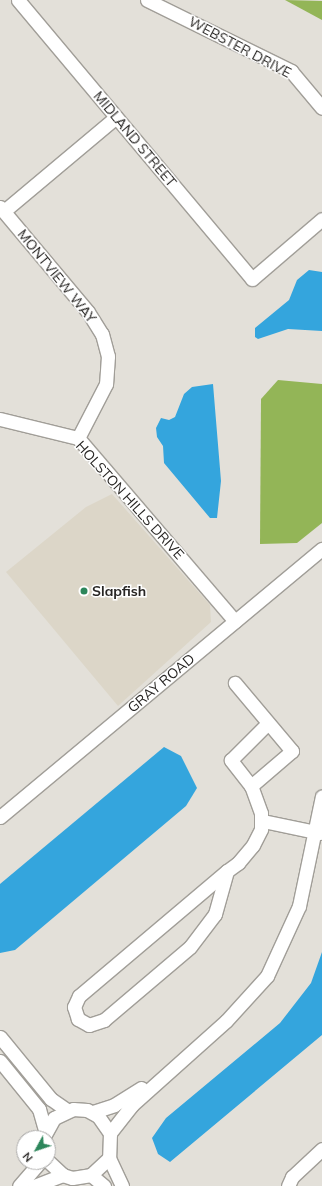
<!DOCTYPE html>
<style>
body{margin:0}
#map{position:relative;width:322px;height:1186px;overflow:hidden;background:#e3e0d9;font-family:Mulish,sans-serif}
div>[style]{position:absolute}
.built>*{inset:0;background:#dcd6c8}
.forest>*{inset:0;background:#93b557}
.water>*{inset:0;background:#34a5dd}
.roads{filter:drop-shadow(1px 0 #a19e98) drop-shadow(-1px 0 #a19e98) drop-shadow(0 1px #a19e98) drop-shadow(0 -1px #a19e98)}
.minor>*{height:13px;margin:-6.5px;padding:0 6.5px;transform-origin:6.5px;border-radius:6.5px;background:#fff}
.dots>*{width:11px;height:11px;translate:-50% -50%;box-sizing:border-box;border:2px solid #fff;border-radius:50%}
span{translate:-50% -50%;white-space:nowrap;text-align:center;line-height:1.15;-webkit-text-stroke:3px #fff;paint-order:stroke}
.street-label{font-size:14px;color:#272523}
.poi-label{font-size:14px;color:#272523;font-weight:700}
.left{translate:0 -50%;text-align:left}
.north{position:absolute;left:16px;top:1130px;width:40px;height:40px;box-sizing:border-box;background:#fff;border:1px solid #a9a8a7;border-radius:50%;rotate:230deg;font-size:11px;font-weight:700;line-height:16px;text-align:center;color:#272523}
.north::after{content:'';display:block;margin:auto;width:14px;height:18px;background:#2c865b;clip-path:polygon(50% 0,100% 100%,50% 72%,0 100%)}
</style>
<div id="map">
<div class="built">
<i style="clip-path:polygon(112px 494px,210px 605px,211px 622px,118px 706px,6px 572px,86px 507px)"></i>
</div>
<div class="forest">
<i style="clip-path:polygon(285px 0,322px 1px,322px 20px)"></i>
<i style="clip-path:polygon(278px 380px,322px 384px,322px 523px,297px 543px,260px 544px,261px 399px)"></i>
</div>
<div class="water">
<i style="clip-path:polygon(309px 270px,322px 272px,322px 331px,288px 329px,258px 339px,255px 337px,255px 328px,289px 300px,297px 280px)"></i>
<i style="clip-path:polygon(213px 384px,221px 481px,217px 518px,210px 518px,164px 463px,163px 446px,157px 437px,156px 428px,161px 418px,169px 420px,175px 417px,184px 394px,192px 387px)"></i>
<i style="clip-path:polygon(164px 747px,181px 756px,197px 788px,186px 806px,15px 950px,0 953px,0 884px)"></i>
<i style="clip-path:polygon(322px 952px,322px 1035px,170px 1162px,158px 1154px,152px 1138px,166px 1118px,280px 1023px,311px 983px)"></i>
</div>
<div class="roads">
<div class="minor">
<i style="left:18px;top:0;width:364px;rotate:50deg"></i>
<i style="left:252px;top:279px;width:92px;rotate:-40.6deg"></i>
<i style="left:147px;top:0;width:161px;rotate:26.2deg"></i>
<i style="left:291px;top:71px;width:48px;rotate:50deg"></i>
<i style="left:0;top:207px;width:137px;rotate:50deg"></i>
<i style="left:88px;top:312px;width:26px;rotate:58deg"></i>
<i style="left:102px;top:334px;width:23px;rotate:75deg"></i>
<i style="left:108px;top:356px;width:28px;rotate:94deg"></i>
<i style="left:106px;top:384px;width:61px;rotate:117.4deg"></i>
<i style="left:4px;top:211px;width:146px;rotate:-40deg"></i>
<i style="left:0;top:419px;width:80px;rotate:13.7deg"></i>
<i style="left:78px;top:438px;width:241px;rotate:49.4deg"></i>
<i style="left:251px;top:786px;width:33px;rotate:-128deg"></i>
<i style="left:231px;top:760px;width:52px;rotate:-45deg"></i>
<i style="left:0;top:817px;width:419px;rotate:-39.8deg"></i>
<i style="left:263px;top:821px;width:58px;rotate:11.9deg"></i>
<i style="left:227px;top:871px;width:45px;rotate:105.6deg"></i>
<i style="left:215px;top:914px;width:41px;rotate:127.1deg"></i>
<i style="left:190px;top:947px;width:113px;rotate:139.7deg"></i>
<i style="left:104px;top:1020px;width:16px;rotate:162deg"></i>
<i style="left:89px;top:1025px;width:13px;rotate:-151deg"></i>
<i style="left:78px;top:1019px;width:13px;rotate:-108deg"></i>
<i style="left:74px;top:1007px;width:12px;rotate:-66deg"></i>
<i style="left:79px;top:996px;width:194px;rotate:-40.2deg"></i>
<i style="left:227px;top:871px;width:14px;rotate:-36deg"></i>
<i style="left:238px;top:863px;width:23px;rotate:-50deg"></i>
<i style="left:253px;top:845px;width:18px;rotate:-63deg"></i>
<i style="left:261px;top:829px;width:16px;rotate:-90deg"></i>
<i style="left:261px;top:813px;width:29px;rotate:-110deg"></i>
<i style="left:251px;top:786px;width:54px;rotate:-40.5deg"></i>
<i style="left:292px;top:751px;width:89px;rotate:-130deg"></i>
<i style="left:0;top:1037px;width:80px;rotate:50.6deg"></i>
<i style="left:51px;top:1099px;width:19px;rotate:35deg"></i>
<i style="left:0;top:1061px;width:62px;rotate:50.9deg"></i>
<i style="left:39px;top:1109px;width:22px;rotate:74deg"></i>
<i style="left:93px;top:1112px;width:22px;rotate:-18deg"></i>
<i style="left:114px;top:1105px;width:32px;rotate:-32deg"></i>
<i style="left:110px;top:1133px;width:36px;rotate:-52deg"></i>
<i style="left:132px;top:1105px;width:126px;rotate:-41.8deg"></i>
<i style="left:226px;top:1021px;width:61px;rotate:-47.7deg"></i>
<i style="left:267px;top:976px;width:77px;rotate:-65.4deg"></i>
<i style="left:299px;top:906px;width:112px;rotate:-78.2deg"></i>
<i style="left:43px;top:1138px;width:23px;rotate:-61deg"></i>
<i style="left:54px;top:1118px;width:21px;rotate:-25deg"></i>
<i style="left:73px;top:1109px;width:14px;rotate:4deg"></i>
<i style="left:87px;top:1110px;width:13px;rotate:29deg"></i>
<i style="left:98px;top:1116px;width:21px;rotate:55deg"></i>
<i style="left:110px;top:1133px;width:25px;rotate:92deg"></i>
<i style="left:109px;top:1158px;width:25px;rotate:137deg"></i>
<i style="left:91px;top:1175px;width:19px;rotate:171deg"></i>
<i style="left:72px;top:1178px;width:9px;rotate:-162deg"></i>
<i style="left:63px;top:1175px;width:21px;rotate:-137deg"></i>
<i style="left:109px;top:1158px;width:31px;rotate:65deg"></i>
<i style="left:91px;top:1175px;width:17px;rotate:40deg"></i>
<i style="left:19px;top:1186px;width:32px;rotate:-49deg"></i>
<i style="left:34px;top:1186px;width:31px;rotate:-21deg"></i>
<i style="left:288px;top:1186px;width:10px;rotate:-66deg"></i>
<i style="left:292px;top:1177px;width:41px;rotate:-43deg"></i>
</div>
</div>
<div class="dots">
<i style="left:84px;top:591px;background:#2c865b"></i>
</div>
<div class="street-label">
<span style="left:240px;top:47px;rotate:28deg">WEBSTER DRIVE</span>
<span style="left:135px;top:139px;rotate:50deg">MIDLAND STREET</span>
<span style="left:57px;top:276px;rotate:51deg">MONTVIEW WAY</span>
<span style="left:130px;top:500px;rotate:48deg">HOLSTON HILLS DRIVE</span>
<span style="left:161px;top:683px;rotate:-40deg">GRAY ROAD</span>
</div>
<div class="poi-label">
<span class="left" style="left:92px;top:591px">Slapfish</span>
</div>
<div class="north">N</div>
</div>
